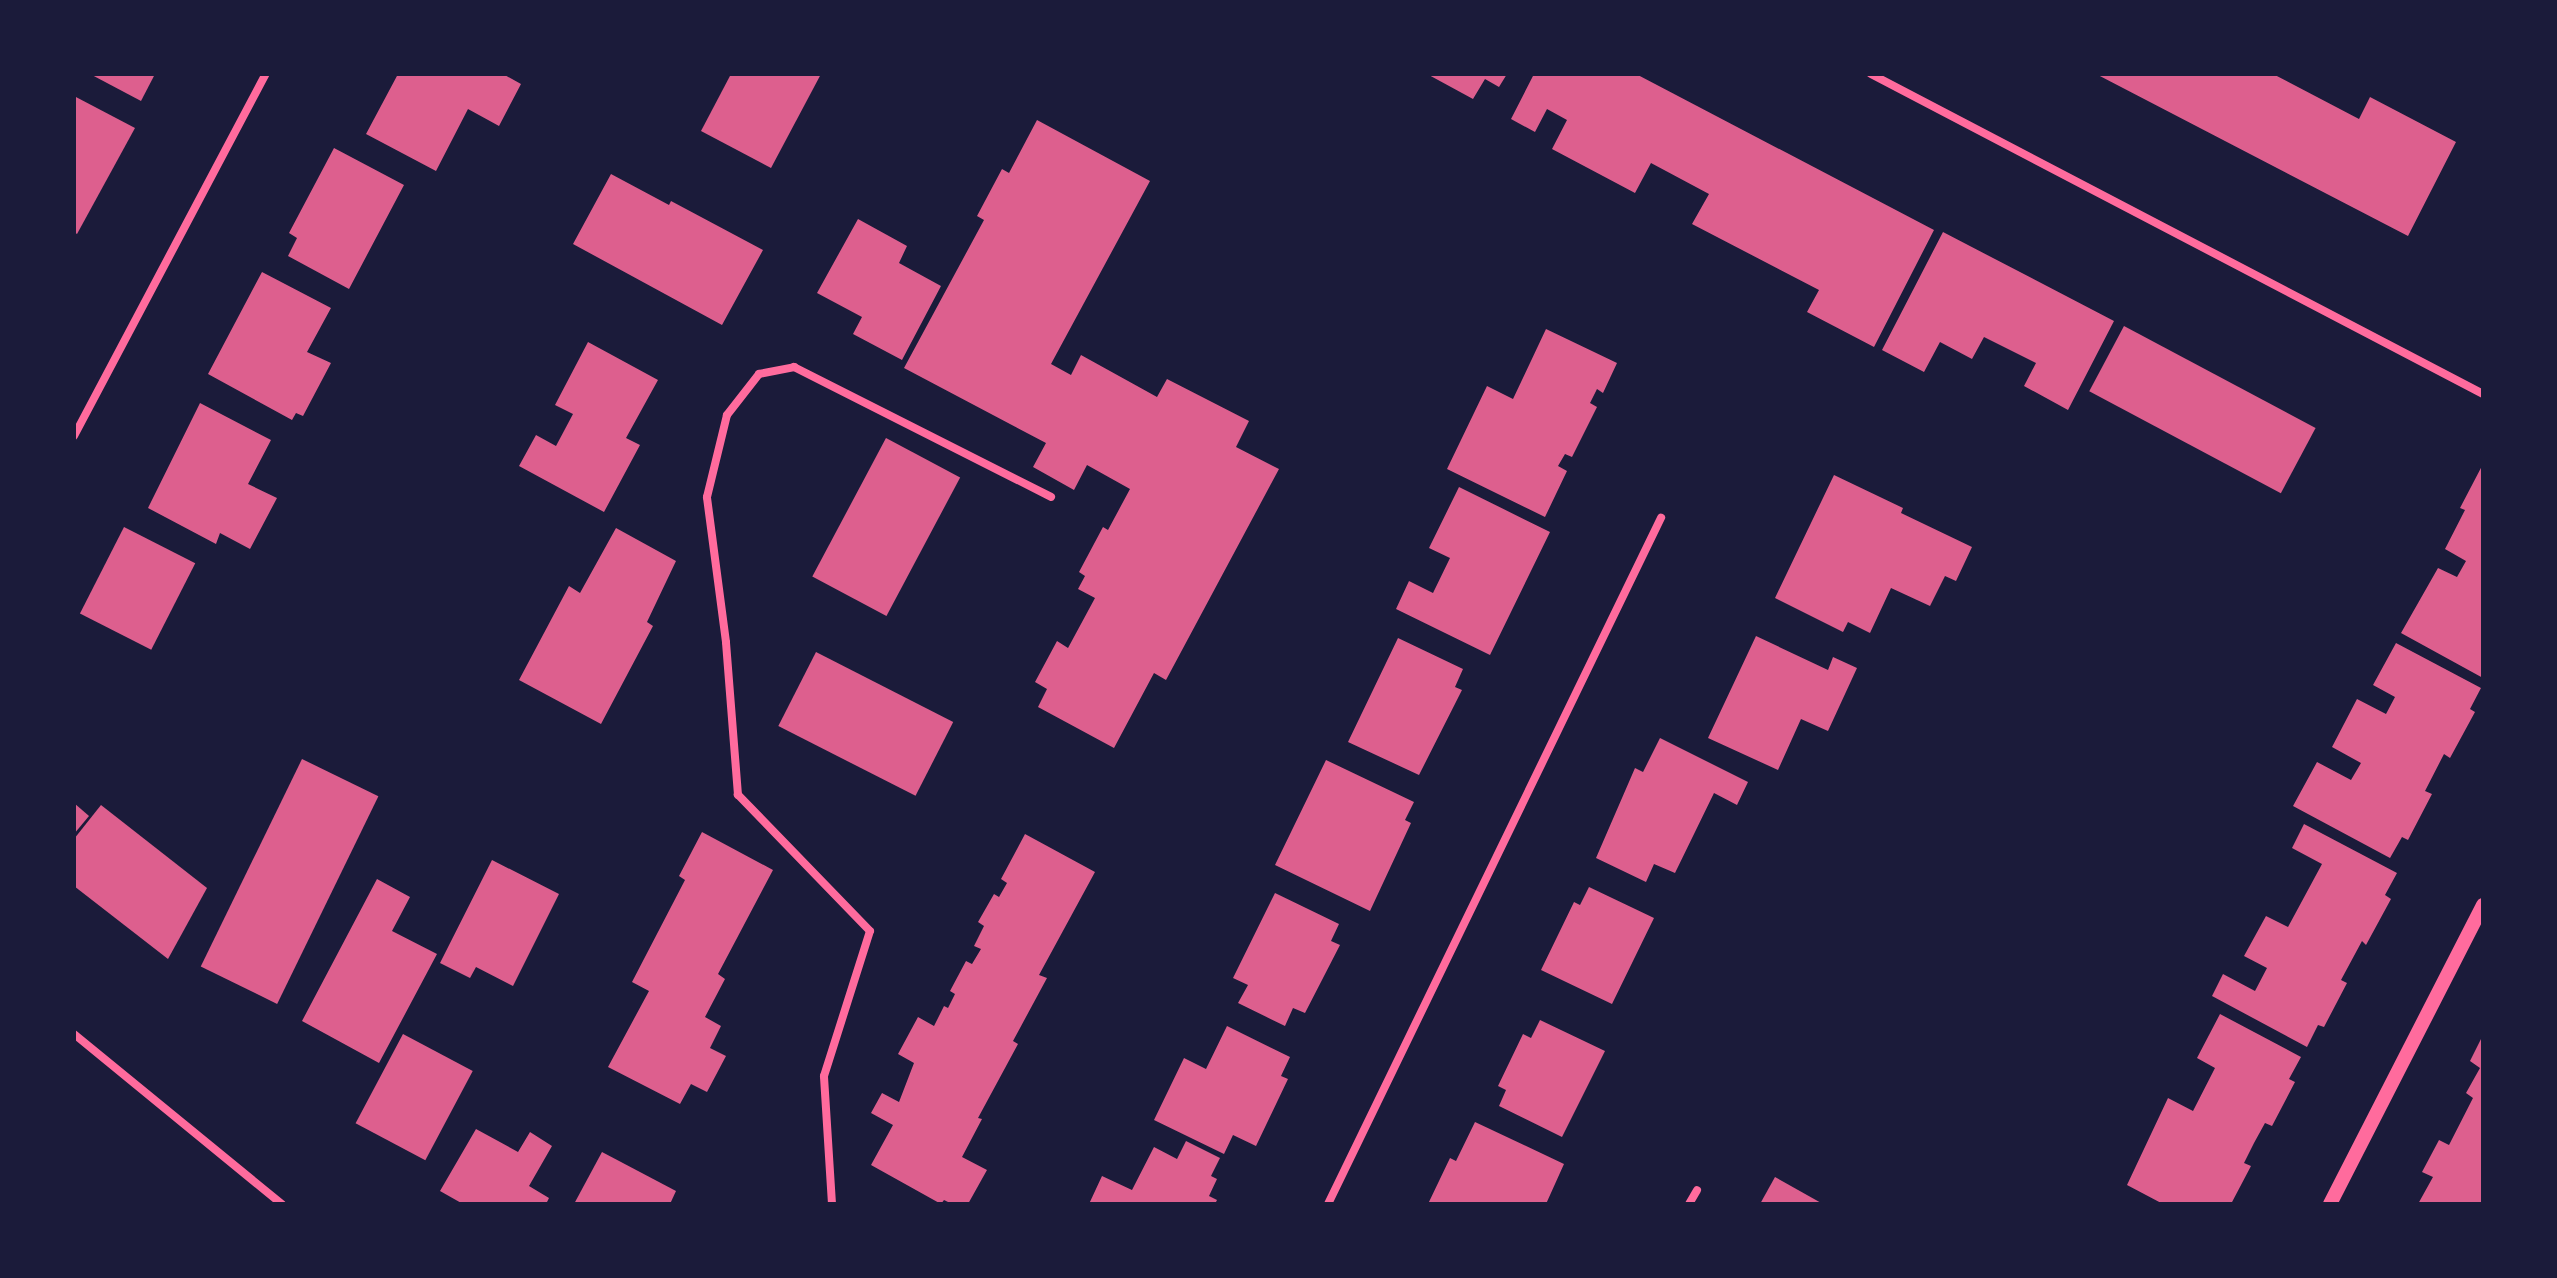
<!DOCTYPE html>
<style>
body{margin:0}
#map{position:relative;width:2557px;height:1278px;overflow:hidden;background:#1b1b3a;font-family:Bitter,serif}
div>[style]{position:absolute}
.building>*{inset:0;background:#dd5f8e;transform-origin:0 0}
.minor>*{height:8px;margin:-4px;padding:0 4px;transform-origin:4px;border-radius:4px;background:#ff6b9d}
.tertiary>*{height:14px;margin:-7px;padding:0 7px;transform-origin:7px;border-radius:7px;background:#ff6b9d}
span{translate:-50% -50%;white-space:nowrap;text-align:center;line-height:1.15;-webkit-text-stroke:6px #1b1b3a;paint-order:stroke}
.frame{position:absolute;inset:0;border:76px solid #1b1b3a;pointer-events:none}
</style>
<div id="map">
<div class="building">
<i style="clip-path:polygon(90px 74px,155px 74px,141px 101px)"></i>
<i style="clip-path:polygon(398px 74px,503px 74px,521px 84px,499px 126px,468px 109px,436px 171px,366px 134px)"></i>
<i style="clip-path:polygon(731px 74px,821px 74px,771px 168px,701px 131px)"></i>
<i style="clip-path:polygon(1427px 74px,1507px 74px,1499px 87px,1485px 79px,1473px 99px)"></i>
<i style="clip-path:polygon(1534px 74px,1636px 74px,1934px 230px,1874px 347px,1807px 312px,1819px 290px,1692px 224px,1709px 194px,1651px 163px,1635px 193px,1552px 149px,1567px 120px,1547px 109px,1535px 132px,1511px 119px)"></i>
<i style="clip-path:polygon(2096px 74px,2273px 74px,2359px 119px,2370px 97px,2456px 142px,2408px 236px)"></i>
<i style="clip-path:polygon(74px 96px,135px 128px,77px 234px,74px 232px)"></i>
<i style="clip-path:polygon(1037px 120px,1150px 181px,1051px 364px,1071px 375px,1081px 355px,1157px 397px,1167px 379px,1249px 421px,1236px 447px,1279px 469px,1166px 680px,1154px 673px,1114px 748px,1038px 707px,1047px 689px,1035px 682px,1057px 641px,1068px 648px,1095px 598px,1078px 589px,1085px 576px,1079px 572px,1103px 527px,1108px 530px,1130px 489px,1087px 465px,1074px 490px,1033px 467px,1046px 443px,904px 368px,984px 220px,977px 216px,1002px 169px,1009px 173px)"></i>
<i style="clip-path:polygon(334px 148px,404px 185px,349px 289px,288px 256px,297px 238px,289px 233px)"></i>
<i style="clip-path:polygon(611px 174px,669px 205px,671px 201px,763px 250px,722px 325px,573px 244px)"></i>
<i style="clip-path:polygon(858px 219px,907px 246px,899px 263px,941px 286px,902px 360px,853px 334px,862px 317px,817px 293px)"></i>
<i style="clip-path:polygon(1943px 232px,2114px 321px,2068px 410px,2024px 386px,2036px 363px,1984px 337px,1972px 359px,1940px 342px,1924px 372px,1882px 350px)"></i>
<i style="clip-path:polygon(262px 272px,331px 308px,307px 352px,331px 363px,303px 416px,296px 413px,292px 420px,208px 374px)"></i>
<i style="left:2124px;top:326px;width:217px;height:74px;rotate:28deg"></i>
<i style="clip-path:polygon(1546px 329px,1617px 363px,1603px 393px,1597px 389px,1590px 403px,1597px 407px,1572px 457px,1565px 454px,1558px 466px,1567px 471px,1545px 517px,1447px 469px,1487px 386px,1513px 399px)"></i>
<i style="clip-path:polygon(588px 342px,658px 380px,626px 438px,640px 445px,604px 512px,519px 466px,536px 435px,556px 446px,573px 414px,555px 405px)"></i>
<i style="clip-path:polygon(200px 403px,271px 440px,248px 484px,277px 498px,250px 549px,220px 533px,216px 544px,148px 508px)"></i>
<i style="left:886px;top:438px;width:84px;height:157px;rotate:28deg"></i>
<i style="clip-path:polygon(2483px 464px,2483px 678px,2401px 633px,2438px 568px,2457px 577px,2466px 561px,2445px 549px,2465px 510px,2460px 508px)"></i>
<i style="clip-path:polygon(1834px 475px,1903px 508px,1901px 513px,1972px 547px,1956px 581px,1945px 576px,1930px 606px,1891px 588px,1870px 633px,1848px 622px,1843px 632px,1775px 598px)"></i>
<i style="clip-path:polygon(1459px 487px,1550px 532px,1490px 655px,1396px 609px,1409px 581px,1433px 593px,1450px 558px,1429px 548px)"></i>
<i style="left:124px;top:527px;width:80px;height:97px;rotate:27deg"></i>
<i style="clip-path:polygon(616px 528px,676px 561px,647px 622px,653px 626px,601px 724px,519px 680px,569px 586px,580px 593px)"></i>
<i style="clip-path:polygon(1756px 636px,1828px 670px,1833px 657px,1857px 668px,1828px 731px,1801px 719px,1778px 770px,1708px 738px)"></i>
<i style="clip-path:polygon(1398px 638px,1463px 669px,1455px 687px,1462px 690px,1419px 775px,1348px 742px)"></i>
<i style="clip-path:polygon(2396px 643px,2481px 688px,2470px 709px,2475px 712px,2450px 758px,2444px 754px,2425px 791px,2432px 794px,2408px 840px,2402px 837px,2390px 858px,2293px 806px,2317px 762px,2351px 780px,2361px 763px,2332px 747px,2357px 699px,2386px 714px,2395px 697px,2373px 685px)"></i>
<i style="left:816px;top:652px;width:154px;height:83px;rotate:27deg"></i>
<i style="clip-path:polygon(1660px 738px,1748px 782px,1737px 805px,1714px 793px,1675px 873px,1654px 864px,1646px 882px,1596px 858px,1635px 768px,1643px 772px)"></i>
<i style="left:302px;top:759px;width:85px;height:231px;rotate:26deg"></i>
<i style="clip-path:polygon(1326px 760px,1414px 802px,1405px 820px,1411px 823px,1370px 911px,1275px 865px)"></i>
<i style="clip-path:polygon(74px 803px,89px 816px,74px 834px)"></i>
<i style="clip-path:polygon(101px 805px,207px 888px,168px 959px,74px 886px,74px 839px)"></i>
<i style="clip-path:polygon(2304px 824px,2397px 873px,2385px 895px,2391px 899px,2366px 945px,2362px 941px,2341px 980px,2347px 983px,2324px 1027px,2318px 1025px,2307px 1047px,2212px 996px,2223px 974px,2255px 991px,2267px 968px,2244px 956px,2266px 916px,2288px 927px,2322px 864px,2292px 848px)"></i>
<i style="clip-path:polygon(702px 832px,773px 870px,718px 974px,725px 979px,705px 1017px,721px 1026px,710px 1048px,726px 1056px,707px 1092px,691px 1084px,680px 1104px,608px 1067px,649px 991px,632px 982px,685px 880px,679px 876px)"></i>
<i style="clip-path:polygon(1025px 834px,1095px 872px,1039px 975px,1047px 978px,1013px 1041px,1018px 1044px,978px 1118px,982px 1119px,962px 1157px,987px 1170px,968px 1204px,952px 1204px,944px 1200px,941px 1204px,871px 1165px,893px 1125px,871px 1113px,882px 1093px,899px 1102px,914px 1063px,898px 1054px,918px 1017px,934px 1026px,944px 1006px,948px 1008px,955px 994px,950px 991px,966px 961px,972px 964px,981px 949px,974px 946px,984px 926px,978px 922px,994px 894px,999px 897px,1007px 883px,1001px 879px)"></i>
<i style="clip-path:polygon(492px 860px,559px 894px,513px 986px,476px 967px,470px 978px,440px 963px)"></i>
<i style="clip-path:polygon(377px 879px,410px 897px,392px 931px,437px 954px,379px 1063px,302px 1021px)"></i>
<i style="clip-path:polygon(1589px 887px,1654px 918px,1612px 1004px,1541px 970px,1574px 902px,1580px 905px)"></i>
<i style="clip-path:polygon(1275px 893px,1339px 924px,1331px 941px,1340px 945px,1305px 1013px,1293px 1008px,1285px 1026px,1238px 1003px,1248px 985px,1233px 978px)"></i>
<i style="clip-path:polygon(2220px 1014px,2301px 1057px,2289px 1079px,2295px 1082px,2272px 1126px,2265px 1123px,2254px 1143px,2244px 1163px,2251px 1166px,2231px 1204px,2163px 1204px,2127px 1185px,2168px 1098px,2193px 1111px,2215px 1068px,2197px 1058px)"></i>
<i style="clip-path:polygon(1540px 1020px,1605px 1051px,1562px 1137px,1499px 1106px,1506px 1090px,1498px 1086px,1523px 1034px,1531px 1038px)"></i>
<i style="clip-path:polygon(1227px 1026px,1290px 1057px,1281px 1076px,1288px 1079px,1256px 1146px,1233px 1135px,1224px 1154px,1154px 1120px,1184px 1058px,1206px 1069px)"></i>
<i style="left:403px;top:1034px;width:79px;height:101px;rotate:28deg"></i>
<i style="clip-path:polygon(2483px 1035px,2483px 1204px,2418px 1204px,2433px 1177px,2422px 1172px,2439px 1140px,2449px 1145px,2473px 1098px,2466px 1093px,2480px 1068px,2470px 1061px)"></i>
<i style="clip-path:polygon(1475px 1122px,1564px 1164px,1546px 1204px,1428px 1204px,1450px 1158px,1456px 1161px)"></i>
<i style="clip-path:polygon(476px 1129px,518px 1152px,530px 1132px,552px 1146px,529px 1186px,549px 1198px,546px 1204px,463px 1204px,440px 1191px)"></i>
<i style="clip-path:polygon(1186px 1141px,1220px 1158px,1211px 1176px,1217px 1179px,1209px 1196px,1217px 1200px,1215px 1204px,1089px 1204px,1102px 1176px,1132px 1190px,1154px 1147px,1177px 1159px)"></i>
<i style="clip-path:polygon(602px 1152px,676px 1191px,670px 1204px,574px 1204px)"></i>
<i style="clip-path:polygon(1775px 1177px,1823px 1204px,1760px 1204px)"></i>
</div>
<div class="minor">
<i style="left:1871px;top:74px;width:691px;rotate:27.6deg"></i>
<i style="left:74px;top:436px;width:410px;rotate:-62.1deg"></i>
<i style="left:74px;top:1034px;width:269px;rotate:39.3deg"></i>
<i style="left:832px;top:1204px;width:128px;rotate:-93.6deg"></i>
<i style="left:824px;top:1076px;width:152px;rotate:-72.4deg"></i>
<i style="left:870px;top:931px;width:190px;rotate:-134.1deg"></i>
<i style="left:738px;top:795px;width:153px;rotate:-94.5deg"></i>
<i style="left:726px;top:642px;width:146px;rotate:-97.5deg"></i>
<i style="left:707px;top:497px;width:84px;rotate:-76.3deg"></i>
<i style="left:727px;top:415px;width:52px;rotate:-52deg"></i>
<i style="left:759px;top:374px;width:36px;rotate:-11deg"></i>
<i style="left:794px;top:367px;width:288px;rotate:26.8deg"></i>
<i style="left:1328px;top:1204px;width:763px;rotate:-64.11deg"></i>
<i style="left:1689px;top:1204px;width:16px;rotate:-60deg"></i>
</div>
<div class="tertiary">
<i style="left:2330px;top:1204px;width:336px;rotate:-62.9deg"></i>
</div>
<div class="frame"></div>
</div>
